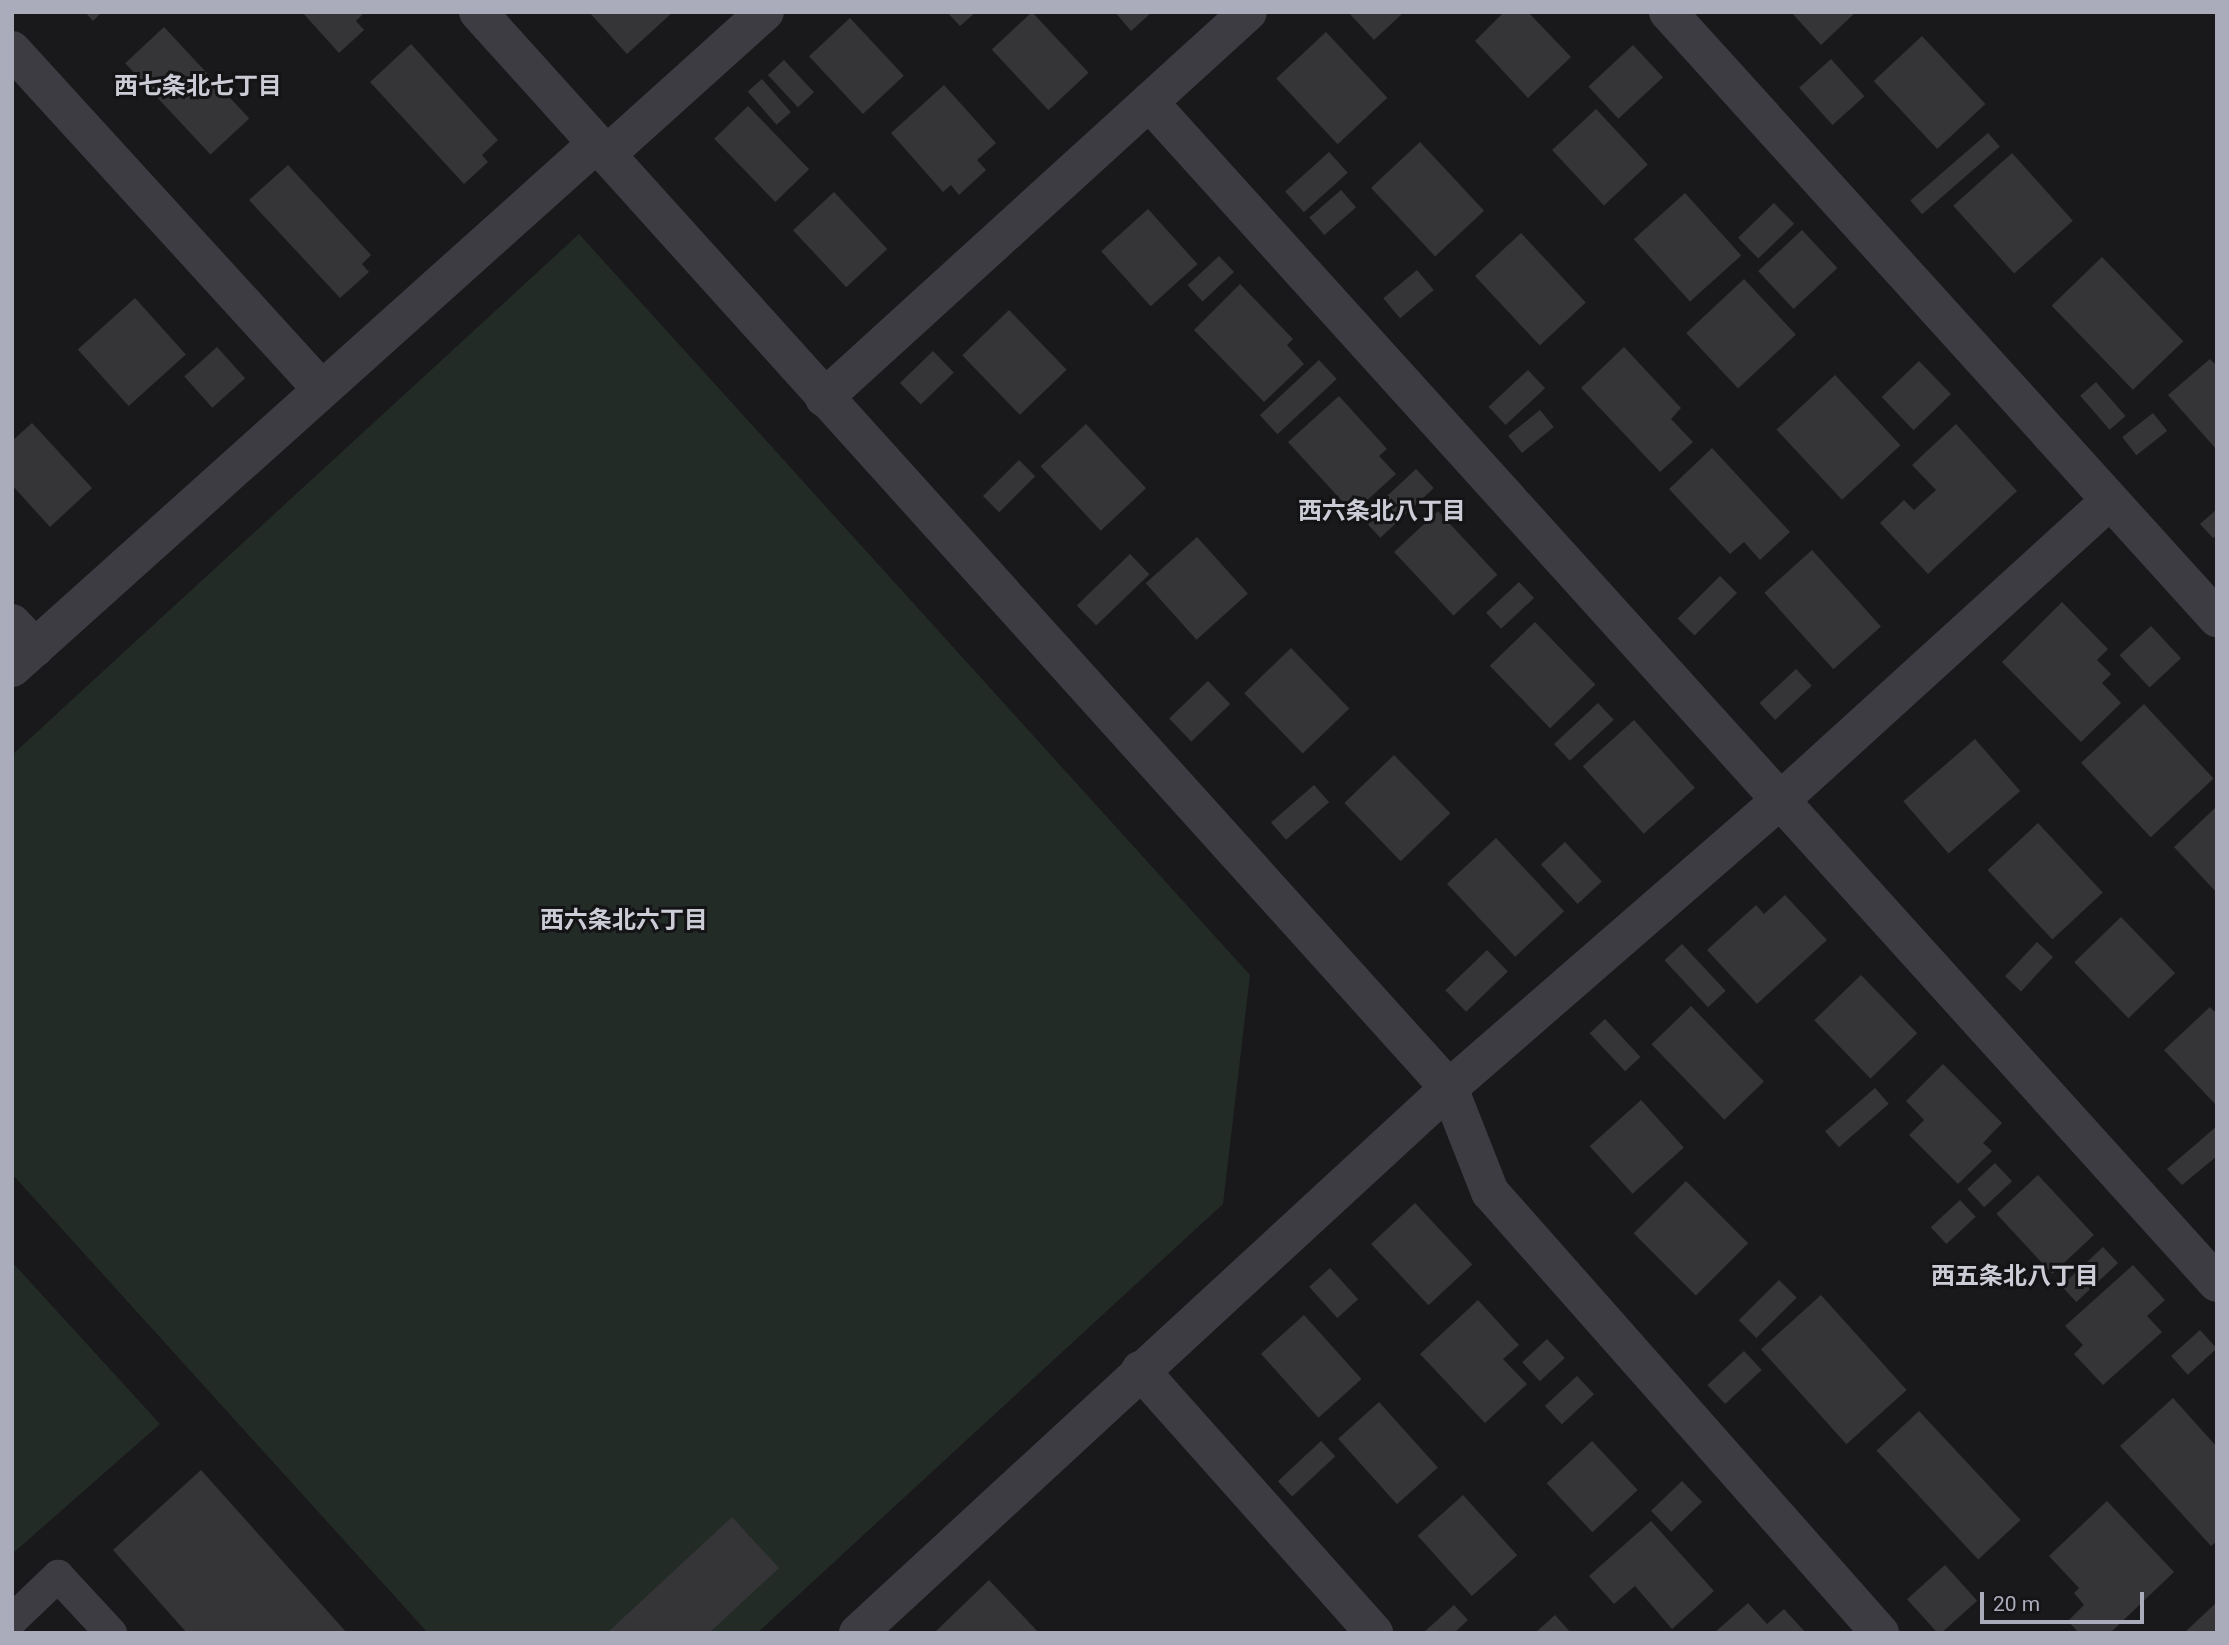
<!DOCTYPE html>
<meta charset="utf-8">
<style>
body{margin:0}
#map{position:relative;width:2229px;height:1645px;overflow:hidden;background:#19191b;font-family:Roboto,"Noto Sans JP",sans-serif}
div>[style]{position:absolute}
.green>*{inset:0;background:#232b26}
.building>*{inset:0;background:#353437;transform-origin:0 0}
.lane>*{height:32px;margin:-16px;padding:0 16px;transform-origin:16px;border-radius:16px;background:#3c3c42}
.street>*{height:38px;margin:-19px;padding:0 19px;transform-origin:19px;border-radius:19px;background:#3c3c42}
span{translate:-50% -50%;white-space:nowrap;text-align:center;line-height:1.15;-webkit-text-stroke:6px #141416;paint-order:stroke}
.neighbourhood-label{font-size:24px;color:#ccccd7;font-weight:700}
.frame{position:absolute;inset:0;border:14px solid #abacbb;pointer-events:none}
.scale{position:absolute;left:1980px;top:1592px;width:164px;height:32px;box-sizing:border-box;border:4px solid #abacbb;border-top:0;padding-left:9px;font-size:21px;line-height:24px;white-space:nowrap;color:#abacbb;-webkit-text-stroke:5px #141416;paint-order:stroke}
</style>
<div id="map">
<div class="green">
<i style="clip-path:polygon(579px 234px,1250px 975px,1223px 1204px,757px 1633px,428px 1633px,12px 1174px,12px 755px)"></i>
<i style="clip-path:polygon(12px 1262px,160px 1424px,12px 1554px)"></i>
</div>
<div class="building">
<i style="clip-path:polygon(85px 12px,102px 12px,93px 21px)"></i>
<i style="clip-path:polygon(302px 12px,365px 12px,356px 21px,364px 30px,339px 53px)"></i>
<i style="clip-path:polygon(589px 12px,673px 12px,627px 54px)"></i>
<i style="clip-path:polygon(947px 12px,976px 12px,960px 26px)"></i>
<i style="left:1032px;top:12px;width:83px;height:55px;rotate:47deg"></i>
<i style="clip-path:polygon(1115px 12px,1152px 12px,1131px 31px)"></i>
<i style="clip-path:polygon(1348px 12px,1404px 12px,1374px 40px)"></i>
<i style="clip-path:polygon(1504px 12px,1528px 12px,1571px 57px,1528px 98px,1475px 41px)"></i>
<i style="clip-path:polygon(1791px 12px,1856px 12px,1821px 45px)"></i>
<i style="left:850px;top:18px;width:79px;height:56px;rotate:47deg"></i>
<i style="left:164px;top:27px;width:125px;height:53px;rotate:47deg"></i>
<i style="left:1326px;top:32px;width:90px;height:68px;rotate:47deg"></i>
<i style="left:1922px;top:36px;width:93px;height:66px;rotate:47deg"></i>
<i style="clip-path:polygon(411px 44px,498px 140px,482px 155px,488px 162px,464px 184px,370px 82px)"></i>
<i style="left:1633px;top:45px;width:44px;height:61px;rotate:47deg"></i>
<i style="left:1831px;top:59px;width:50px;height:43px;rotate:48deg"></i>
<i style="left:784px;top:60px;width:44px;height:22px;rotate:47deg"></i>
<i style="left:762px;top:79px;width:44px;height:19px;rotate:49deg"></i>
<i style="clip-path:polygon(944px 85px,996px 143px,977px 160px,986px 170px,959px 195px,951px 185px,943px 192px,891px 133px)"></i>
<i style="left:748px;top:106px;width:88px;height:47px;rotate:46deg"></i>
<i style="left:1596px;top:109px;width:76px;height:60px;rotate:47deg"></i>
<i style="left:1988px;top:133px;width:18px;height:103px;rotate:49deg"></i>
<i style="left:1420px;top:142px;width:94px;height:67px;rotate:47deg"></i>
<i style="left:1329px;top:152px;width:28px;height:59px;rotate:48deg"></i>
<i style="left:2012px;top:153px;width:91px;height:79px;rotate:48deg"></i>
<i style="clip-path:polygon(288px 165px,371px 255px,362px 264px,369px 272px,340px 298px,249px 200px)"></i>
<i style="left:1341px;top:190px;width:23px;height:42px;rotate:49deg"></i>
<i style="left:834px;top:192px;width:78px;height:56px;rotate:47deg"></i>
<i style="left:1685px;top:193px;width:84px;height:69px;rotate:48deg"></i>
<i style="left:1774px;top:203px;width:29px;height:50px;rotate:46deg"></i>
<i style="left:1148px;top:209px;width:74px;height:63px;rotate:48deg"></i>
<i style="left:1802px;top:230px;width:52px;height:60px;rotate:47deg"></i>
<i style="left:1521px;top:233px;width:95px;height:63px;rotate:47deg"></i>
<i style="left:1219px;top:256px;width:22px;height:43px;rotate:47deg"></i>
<i style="left:2102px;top:257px;width:117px;height:70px;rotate:46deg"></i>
<i style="left:1417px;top:270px;width:26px;height:44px;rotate:50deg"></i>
<i style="left:1744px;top:279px;width:76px;height:79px;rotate:47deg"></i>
<i style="clip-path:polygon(1240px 284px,1293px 339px,1287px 345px,1304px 364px,1264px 402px,1194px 330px)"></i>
<i style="left:135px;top:298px;width:76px;height:77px;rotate:48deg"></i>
<i style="left:1009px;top:310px;width:83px;height:65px;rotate:46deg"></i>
<i style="left:217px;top:347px;width:42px;height:44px;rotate:48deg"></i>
<i style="clip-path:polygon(1624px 347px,1681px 408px,1671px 419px,1693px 442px,1660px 472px,1581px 388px)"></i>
<i style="left:933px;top:351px;width:30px;height:46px;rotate:46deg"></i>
<i style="clip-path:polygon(2210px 359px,2217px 366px,2217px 450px,2168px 395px)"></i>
<i style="left:1319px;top:360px;width:26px;height:81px;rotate:47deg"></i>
<i style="left:1919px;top:361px;width:46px;height:52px;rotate:46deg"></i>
<i style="left:1528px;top:370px;width:25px;height:54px;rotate:47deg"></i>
<i style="left:1835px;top:375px;width:96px;height:80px;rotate:47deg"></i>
<i style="left:2096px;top:382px;width:45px;height:21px;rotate:49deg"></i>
<i style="clip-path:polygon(1339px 396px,1387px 449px,1379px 456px,1396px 474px,1353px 513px,1288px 442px)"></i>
<i style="left:1540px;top:410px;width:22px;height:41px;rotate:51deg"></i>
<i style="left:2153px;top:413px;width:23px;height:39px;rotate:52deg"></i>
<i style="clip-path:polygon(32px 423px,92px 488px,50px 527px,12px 485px,12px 441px)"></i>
<i style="left:1086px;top:424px;width:88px;height:62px;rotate:47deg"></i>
<i style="clip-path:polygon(1956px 424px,2017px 491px,1928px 574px,1880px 523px,1904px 500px,1914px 510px,1936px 490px,1912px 465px)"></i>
<i style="clip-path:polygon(1712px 448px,1790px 532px,1760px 560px,1744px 542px,1730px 554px,1669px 489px)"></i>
<i style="left:1019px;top:460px;width:23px;height:51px;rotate:45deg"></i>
<i style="left:1416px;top:469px;width:26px;height:73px;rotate:47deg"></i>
<i style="clip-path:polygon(2217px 509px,2217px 535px,2213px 538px,2200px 524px)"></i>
<i style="left:1438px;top:511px;width:87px;height:60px;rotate:47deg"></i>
<i style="left:1197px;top:537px;width:76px;height:69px;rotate:48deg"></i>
<i style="left:1812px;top:550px;width:103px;height:64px;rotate:48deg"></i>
<i style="left:1130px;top:554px;width:28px;height:74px;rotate:46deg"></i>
<i style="left:1720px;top:576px;width:24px;height:60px;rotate:45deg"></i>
<i style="left:1519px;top:582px;width:22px;height:45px;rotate:47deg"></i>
<i style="clip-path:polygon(2062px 602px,2108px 649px,2097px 660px,2111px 674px,2102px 683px,2121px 703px,2081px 742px,2002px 662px)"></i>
<i style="left:1535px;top:622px;width:87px;height:63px;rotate:46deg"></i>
<i style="left:2151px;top:626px;width:44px;height:43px;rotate:47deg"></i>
<i style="left:1291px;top:648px;width:84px;height:65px;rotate:46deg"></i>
<i style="left:1796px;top:669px;width:23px;height:50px;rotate:47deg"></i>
<i style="left:1208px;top:681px;width:32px;height:54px;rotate:46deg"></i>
<i style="left:1598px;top:703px;width:23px;height:60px;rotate:47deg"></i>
<i style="left:2144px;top:704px;width:102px;height:86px;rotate:47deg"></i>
<i style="left:1634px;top:720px;width:91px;height:69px;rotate:48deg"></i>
<i style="left:1975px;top:739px;width:69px;height:95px;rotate:49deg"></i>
<i style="left:1394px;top:755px;width:81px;height:69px;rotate:46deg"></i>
<i style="left:1314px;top:785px;width:23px;height:57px;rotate:49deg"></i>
<i style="clip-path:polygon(2217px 806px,2217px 893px,2174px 847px)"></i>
<i style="left:2038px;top:823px;width:95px;height:69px;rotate:47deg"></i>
<i style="left:1496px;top:838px;width:100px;height:67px;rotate:47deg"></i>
<i style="left:1565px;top:842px;width:54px;height:33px;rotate:47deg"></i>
<i style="clip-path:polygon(1785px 895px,1827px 940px,1757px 1004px,1707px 950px,1756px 905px,1764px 914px)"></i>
<i style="left:2121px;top:917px;width:78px;height:65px;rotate:46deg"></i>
<i style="left:2037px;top:942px;width:22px;height:47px;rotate:43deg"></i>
<i style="left:1682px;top:944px;width:64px;height:24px;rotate:47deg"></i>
<i style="left:1487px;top:950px;width:30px;height:58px;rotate:46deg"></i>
<i style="left:1861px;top:975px;width:81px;height:65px;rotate:46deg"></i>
<i style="left:1691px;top:1006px;width:105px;height:55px;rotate:46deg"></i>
<i style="clip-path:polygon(2210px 1007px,2217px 1014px,2217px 1106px,2164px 1050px)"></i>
<i style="left:1605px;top:1019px;width:52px;height:21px;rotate:47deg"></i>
<i style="clip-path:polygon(1943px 1064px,2002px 1123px,1983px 1143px,1992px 1151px,1958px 1184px,1909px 1135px,1924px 1120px,1906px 1101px)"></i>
<i style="left:1875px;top:1088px;width:21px;height:66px;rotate:49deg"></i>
<i style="left:1641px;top:1100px;width:64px;height:69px;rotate:48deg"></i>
<i style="clip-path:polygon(2217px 1126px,2217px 1156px,2182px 1185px,2167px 1169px)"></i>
<i style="left:1995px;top:1163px;width:25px;height:38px;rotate:47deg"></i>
<i style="left:2038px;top:1175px;width:82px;height:57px;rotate:47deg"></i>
<i style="left:1686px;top:1181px;width:88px;height:74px;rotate:45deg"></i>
<i style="left:1960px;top:1200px;width:23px;height:40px;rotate:47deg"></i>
<i style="left:1415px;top:1203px;width:84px;height:60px;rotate:47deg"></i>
<i style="left:2103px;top:1247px;width:22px;height:57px;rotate:47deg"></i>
<i style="clip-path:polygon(2133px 1265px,2165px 1300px,2147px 1316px,2162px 1332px,2103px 1385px,2074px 1354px,2083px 1345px,2065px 1326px)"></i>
<i style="left:1330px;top:1268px;width:42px;height:28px;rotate:48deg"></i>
<i style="left:1779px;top:1280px;width:25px;height:57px;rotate:45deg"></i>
<i style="left:1821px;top:1295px;width:128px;height:81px;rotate:48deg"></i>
<i style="clip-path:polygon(1478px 1300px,1519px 1345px,1503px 1359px,1527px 1384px,1485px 1423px,1420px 1354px)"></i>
<i style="left:1304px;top:1315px;width:86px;height:58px;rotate:48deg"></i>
<i style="left:2200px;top:1330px;width:25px;height:39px;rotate:48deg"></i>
<i style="left:1547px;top:1339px;width:26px;height:34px;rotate:47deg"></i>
<i style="left:1744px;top:1351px;width:26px;height:50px;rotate:47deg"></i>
<i style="left:1577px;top:1376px;width:25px;height:44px;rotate:47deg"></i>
<i style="clip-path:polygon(2173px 1398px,2217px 1447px,2217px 1541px,2211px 1546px,2120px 1446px)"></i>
<i style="left:1379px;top:1402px;width:88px;height:55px;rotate:48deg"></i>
<i style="left:1919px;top:1411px;width:149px;height:58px;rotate:47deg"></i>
<i style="left:1321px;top:1441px;width:21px;height:59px;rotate:47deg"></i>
<i style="left:1592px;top:1441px;width:67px;height:62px;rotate:47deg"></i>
<i style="clip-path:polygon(201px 1470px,347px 1633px,187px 1633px,113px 1550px)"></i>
<i style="left:1682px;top:1481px;width:29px;height:43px;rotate:46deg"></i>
<i style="left:1463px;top:1495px;width:81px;height:61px;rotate:48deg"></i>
<i style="clip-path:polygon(2107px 1501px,2174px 1572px,2110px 1633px,2079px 1633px,2068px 1621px,2084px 1605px,2074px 1593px,2079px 1588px,2049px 1556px)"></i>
<i style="clip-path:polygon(732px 1517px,779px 1568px,709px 1633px,607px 1633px)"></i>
<i style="clip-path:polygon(1651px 1521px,1714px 1591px,1672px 1629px,1635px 1586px,1614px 1604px,1589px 1576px)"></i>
<i style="left:1945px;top:1565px;width:48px;height:51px;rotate:48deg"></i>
<i style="clip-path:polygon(989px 1580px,1039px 1633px,934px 1633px)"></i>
<i style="clip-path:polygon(2217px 1602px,2217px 1633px,2184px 1633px)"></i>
<i style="clip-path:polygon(1748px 1603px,1767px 1624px,1784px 1609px,1806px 1633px,1714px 1633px)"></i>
<i style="clip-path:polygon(1454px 1605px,1468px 1620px,1454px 1633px,1423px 1633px)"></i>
<i style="clip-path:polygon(1555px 1615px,1571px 1633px,1535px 1633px)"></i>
</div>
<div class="lane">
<i style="left:12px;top:1620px;width:64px;rotate:-43.7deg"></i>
<i style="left:58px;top:1576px;width:78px;rotate:47.1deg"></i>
</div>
<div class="street">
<i style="left:478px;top:12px;width:1449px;rotate:47.94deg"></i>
<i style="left:1449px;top:1088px;width:112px;rotate:68.5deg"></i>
<i style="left:1490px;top:1192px;width:589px;rotate:48.51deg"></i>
<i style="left:1668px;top:12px;width:818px;rotate:47.83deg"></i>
<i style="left:12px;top:50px;width:460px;rotate:47.6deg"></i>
<i style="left:1149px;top:102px;width:1592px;rotate:47.88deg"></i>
<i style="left:606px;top:155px;width:214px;rotate:-42deg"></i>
<i style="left:824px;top:398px;width:573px;rotate:-42.31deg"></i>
<i style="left:12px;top:623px;width:34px;rotate:47deg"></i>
<i style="left:12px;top:668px;width:785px;rotate:-41.9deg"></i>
<i style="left:1140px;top:1370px;width:352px;rotate:48.3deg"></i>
<i style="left:858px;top:1633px;width:804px;rotate:-42.68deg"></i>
<i style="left:1449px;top:1088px;width:442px;rotate:-41deg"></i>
<i style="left:1783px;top:798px;width:441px;rotate:-42.3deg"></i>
</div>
<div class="neighbourhood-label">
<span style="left:198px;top:87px">西七条北七丁目</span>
<span style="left:1382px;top:512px">西六条北八丁目</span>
<span style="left:624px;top:921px">西六条北六丁目</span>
<span style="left:2015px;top:1277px">西五条北八丁目</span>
</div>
<div class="frame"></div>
<div class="scale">20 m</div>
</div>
